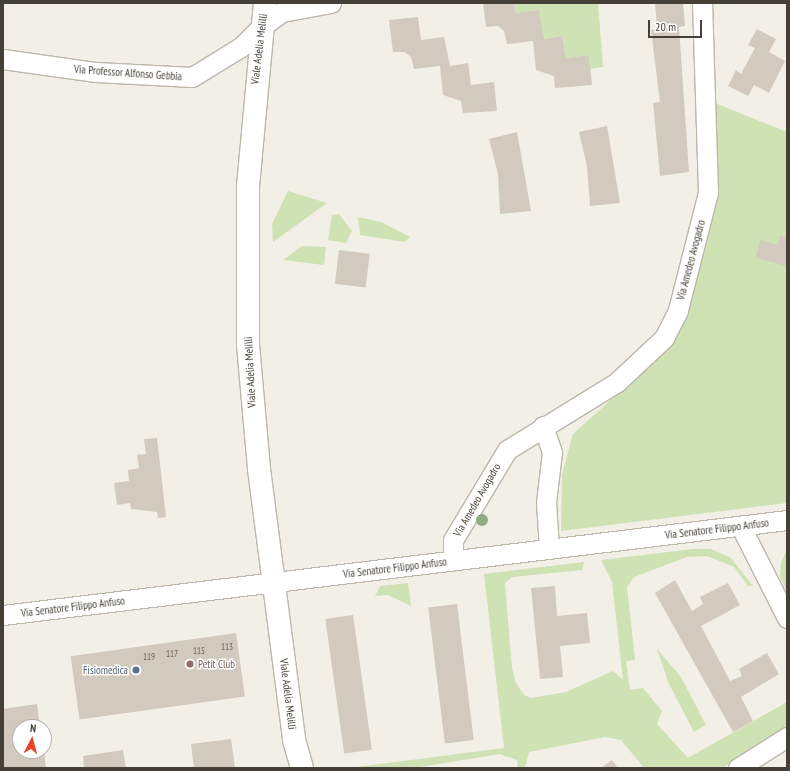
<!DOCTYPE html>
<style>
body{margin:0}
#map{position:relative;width:790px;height:771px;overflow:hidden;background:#f2efe7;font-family:"PT Sans Narrow",sans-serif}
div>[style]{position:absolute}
.green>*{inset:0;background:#cee2b3}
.building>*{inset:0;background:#d2cabe;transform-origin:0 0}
.roads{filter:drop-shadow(1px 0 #bcb6ab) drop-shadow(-1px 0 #bcb6ab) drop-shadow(0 1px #bcb6ab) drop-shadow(0 -1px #bcb6ab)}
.minor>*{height:19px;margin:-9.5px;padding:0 9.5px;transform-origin:9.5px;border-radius:9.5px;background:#fff}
.tertiary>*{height:22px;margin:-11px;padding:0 11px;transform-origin:11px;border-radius:11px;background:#fff}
.trees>*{width:12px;height:12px;margin:-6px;border-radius:50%;background:#94aa82}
.dots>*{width:11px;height:11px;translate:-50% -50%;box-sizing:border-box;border:2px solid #fff;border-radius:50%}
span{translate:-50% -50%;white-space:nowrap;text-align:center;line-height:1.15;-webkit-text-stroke:3px #fff;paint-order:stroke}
.number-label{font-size:9px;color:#686259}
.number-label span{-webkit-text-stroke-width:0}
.street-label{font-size:11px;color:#443f37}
.education-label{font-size:11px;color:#785e54}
.left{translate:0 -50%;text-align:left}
.service-label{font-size:11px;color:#4e5e75}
.right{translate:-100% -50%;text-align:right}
.frame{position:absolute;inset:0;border:4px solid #443f37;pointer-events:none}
.north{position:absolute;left:12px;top:719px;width:40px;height:40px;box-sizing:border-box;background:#fff;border:1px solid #b4b2af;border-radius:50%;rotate:6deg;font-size:11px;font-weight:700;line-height:16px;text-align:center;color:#443f37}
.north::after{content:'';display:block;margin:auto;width:14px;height:18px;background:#e6452a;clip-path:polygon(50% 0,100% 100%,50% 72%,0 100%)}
.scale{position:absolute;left:648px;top:20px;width:54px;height:18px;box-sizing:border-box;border:2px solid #443f37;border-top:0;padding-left:5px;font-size:12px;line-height:14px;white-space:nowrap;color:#443f37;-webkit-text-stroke:3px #fff;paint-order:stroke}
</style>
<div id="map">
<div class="green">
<i style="clip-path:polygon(514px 3px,598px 3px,603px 67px,590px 69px,589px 55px,566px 58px,562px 36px,544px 39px,539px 10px,516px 13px)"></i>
<i style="clip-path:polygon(715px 103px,787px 132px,787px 503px,561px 531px,562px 475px,573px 434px,656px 359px,676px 331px,713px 200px)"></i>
<i style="clip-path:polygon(288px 191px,327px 203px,273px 242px,272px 224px)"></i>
<i style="clip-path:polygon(339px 214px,352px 231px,346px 243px,328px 240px,332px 215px)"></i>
<i style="clip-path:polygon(358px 217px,381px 222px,410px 237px,405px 242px,360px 235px)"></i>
<i style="clip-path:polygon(302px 246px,326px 247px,324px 265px,283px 260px)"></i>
<i style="clip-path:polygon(693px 549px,711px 549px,731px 558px,753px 586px,748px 586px,734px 567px,707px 556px,687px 557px,634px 577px,627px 587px,635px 660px,626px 661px,630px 690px,643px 688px,662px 711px,657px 724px,688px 758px,787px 702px,787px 727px,722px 768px,644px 768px,621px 740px,605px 737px,529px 752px,525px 768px,518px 768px,517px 760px,500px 754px,414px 768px,349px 768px,504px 748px,484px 574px,584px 562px,582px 570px,512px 577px,505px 583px,512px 668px,516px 683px,524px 695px,531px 698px,566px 692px,613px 671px,623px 680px,612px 582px,601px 560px)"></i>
<i style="clip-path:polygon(787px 550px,787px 593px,780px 576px,781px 562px)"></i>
<i style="clip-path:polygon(408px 583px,411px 606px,388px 595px,375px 596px,380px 586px)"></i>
<i style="clip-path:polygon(657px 649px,681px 677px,706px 725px,694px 732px,669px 684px)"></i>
</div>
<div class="building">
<i style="clip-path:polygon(483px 3px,514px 3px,516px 13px,539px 10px,544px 39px,562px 36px,566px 58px,589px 55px,592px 85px,555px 88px,554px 76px,536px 70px,533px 41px,507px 44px,504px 31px,498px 26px,486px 27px)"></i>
<i style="clip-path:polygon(655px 3px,683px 3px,685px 26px,679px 27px,689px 172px,660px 176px,653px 103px,660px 102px,651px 30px,657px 29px)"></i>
<i style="clip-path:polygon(418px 17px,421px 40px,444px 37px,450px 66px,468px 63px,471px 85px,494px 82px,497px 111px,463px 113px,461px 101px,443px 95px,440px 66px,414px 69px,411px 57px,405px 52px,393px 52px,389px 20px)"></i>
<i style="clip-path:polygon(757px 29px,776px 39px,769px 52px,785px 61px,769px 93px,754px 85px,748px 96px,728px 86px,736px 70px,741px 74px,755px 48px,748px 45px)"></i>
<i style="clip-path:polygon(607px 126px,620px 203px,590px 206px,587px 166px,579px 132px)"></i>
<i style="clip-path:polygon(517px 132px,531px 211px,500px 214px,498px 174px,489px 139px)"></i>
<i style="clip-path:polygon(780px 236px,787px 237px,787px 266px,756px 258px,760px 240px,778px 245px)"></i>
<i style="left:339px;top:250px;width:31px;height:34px;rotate:7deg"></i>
<i style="clip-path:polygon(157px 438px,166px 517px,158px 518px,157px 512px,131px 509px,130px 503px,117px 505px,114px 483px,129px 481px,128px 470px,139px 468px,137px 455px,146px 454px,144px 439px)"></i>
<i style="clip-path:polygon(675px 580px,692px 611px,703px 604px,700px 597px,728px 583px,740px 605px,701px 626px,730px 681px,742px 676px,739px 669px,767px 653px,779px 674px,741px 697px,753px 721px,733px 732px,655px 593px)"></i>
<i style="clip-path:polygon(555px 586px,557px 616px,587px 613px,590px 643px,560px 646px,563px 677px,540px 679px,531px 588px)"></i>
<i style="left:457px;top:604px;width:137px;height:29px;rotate:83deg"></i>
<i style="left:353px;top:615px;width:136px;height:28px;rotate:82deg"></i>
<i style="left:236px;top:633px;width:64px;height:167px;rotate:82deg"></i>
<i style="clip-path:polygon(37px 704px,40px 727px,20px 727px,20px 751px,44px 751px,46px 768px,4px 768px,3px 709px)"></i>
<i style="clip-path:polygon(231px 739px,235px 768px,194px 768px,191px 744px)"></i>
<i style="clip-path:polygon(123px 750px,126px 768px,84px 768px,83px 756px)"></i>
<i style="clip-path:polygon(612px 760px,618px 768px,601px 768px)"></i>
</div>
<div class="roads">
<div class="minor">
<i style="left:3px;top:59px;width:94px;rotate:8deg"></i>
<i style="left:96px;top:72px;width:96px;rotate:3deg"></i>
<i style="left:192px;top:77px;width:57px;rotate:-31.5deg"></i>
<i style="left:241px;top:47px;width:28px;rotate:-45deg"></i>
<i style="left:261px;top:27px;width:26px;rotate:-36deg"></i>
<i style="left:282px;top:12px;width:50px;rotate:-10.4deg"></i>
<i style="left:543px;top:426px;width:28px;rotate:71deg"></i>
<i style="left:552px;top:452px;width:50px;rotate:96.8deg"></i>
<i style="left:546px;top:502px;width:47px;rotate:86.3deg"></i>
<i style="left:741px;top:527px;width:102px;rotate:63.2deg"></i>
<i style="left:453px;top:560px;width:20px;rotate:-90deg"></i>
<i style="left:453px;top:540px;width:105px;rotate:-59deg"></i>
<i style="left:507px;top:450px;width:129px;rotate:-31.7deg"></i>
<i style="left:617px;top:382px;width:64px;rotate:-43.1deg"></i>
<i style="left:664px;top:338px;width:31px;rotate:-63deg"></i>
<i style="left:678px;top:310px;width:122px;rotate:-75.7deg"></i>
<i style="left:708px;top:192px;width:189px;rotate:-91.8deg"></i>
<i style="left:3px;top:615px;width:790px;rotate:-6.91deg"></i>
<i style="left:738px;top:768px;width:58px;rotate:-32.3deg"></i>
</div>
<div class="tertiary">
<i style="left:265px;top:3px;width:184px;rotate:95.3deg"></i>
<i style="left:248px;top:186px;width:159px;rotate:90deg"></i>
<i style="left:248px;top:345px;width:124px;rotate:84.9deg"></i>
<i style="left:259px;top:469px;width:273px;rotate:82.6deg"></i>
<i style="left:294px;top:740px;width:29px;rotate:74deg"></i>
</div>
</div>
<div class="trees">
<i style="left:482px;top:520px"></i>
</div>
<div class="dots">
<i style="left:190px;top:664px;background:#8d6e63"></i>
<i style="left:136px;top:670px;background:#5c6f8a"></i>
</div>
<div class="number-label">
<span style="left:227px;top:647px">113</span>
<span style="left:199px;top:651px">115</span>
<span style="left:172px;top:654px">117</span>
<span style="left:149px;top:657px">119</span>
</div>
<div class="street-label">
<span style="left:259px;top:49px;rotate:-83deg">Viale Adelia Melilli</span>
<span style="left:128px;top:73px;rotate:4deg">Via Professor Alfonso Gebbia</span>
<span style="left:691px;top:260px;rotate:-75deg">Via Amedeo Avogadro</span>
<span style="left:250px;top:372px;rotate:-93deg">Viale Adelia Melilli</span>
<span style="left:477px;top:500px;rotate:-60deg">Via Amedeo Avogadro</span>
<span style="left:717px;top:529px;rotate:-7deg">Via Senatore Filippo Anfuso</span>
<span style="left:395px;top:568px;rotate:-7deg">Via Senatore Filippo Anfuso</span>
<span style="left:73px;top:607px;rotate:-7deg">Via Senatore Filippo Anfuso</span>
<span style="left:288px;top:694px;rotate:83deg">Viale Adelia Melilli</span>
</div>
<div class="education-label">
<span class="left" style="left:198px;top:664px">Petit Club</span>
</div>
<div class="service-label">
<span class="right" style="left:128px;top:670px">Fisiomedica</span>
</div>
<div class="frame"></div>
<div class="north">N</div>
<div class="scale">20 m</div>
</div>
